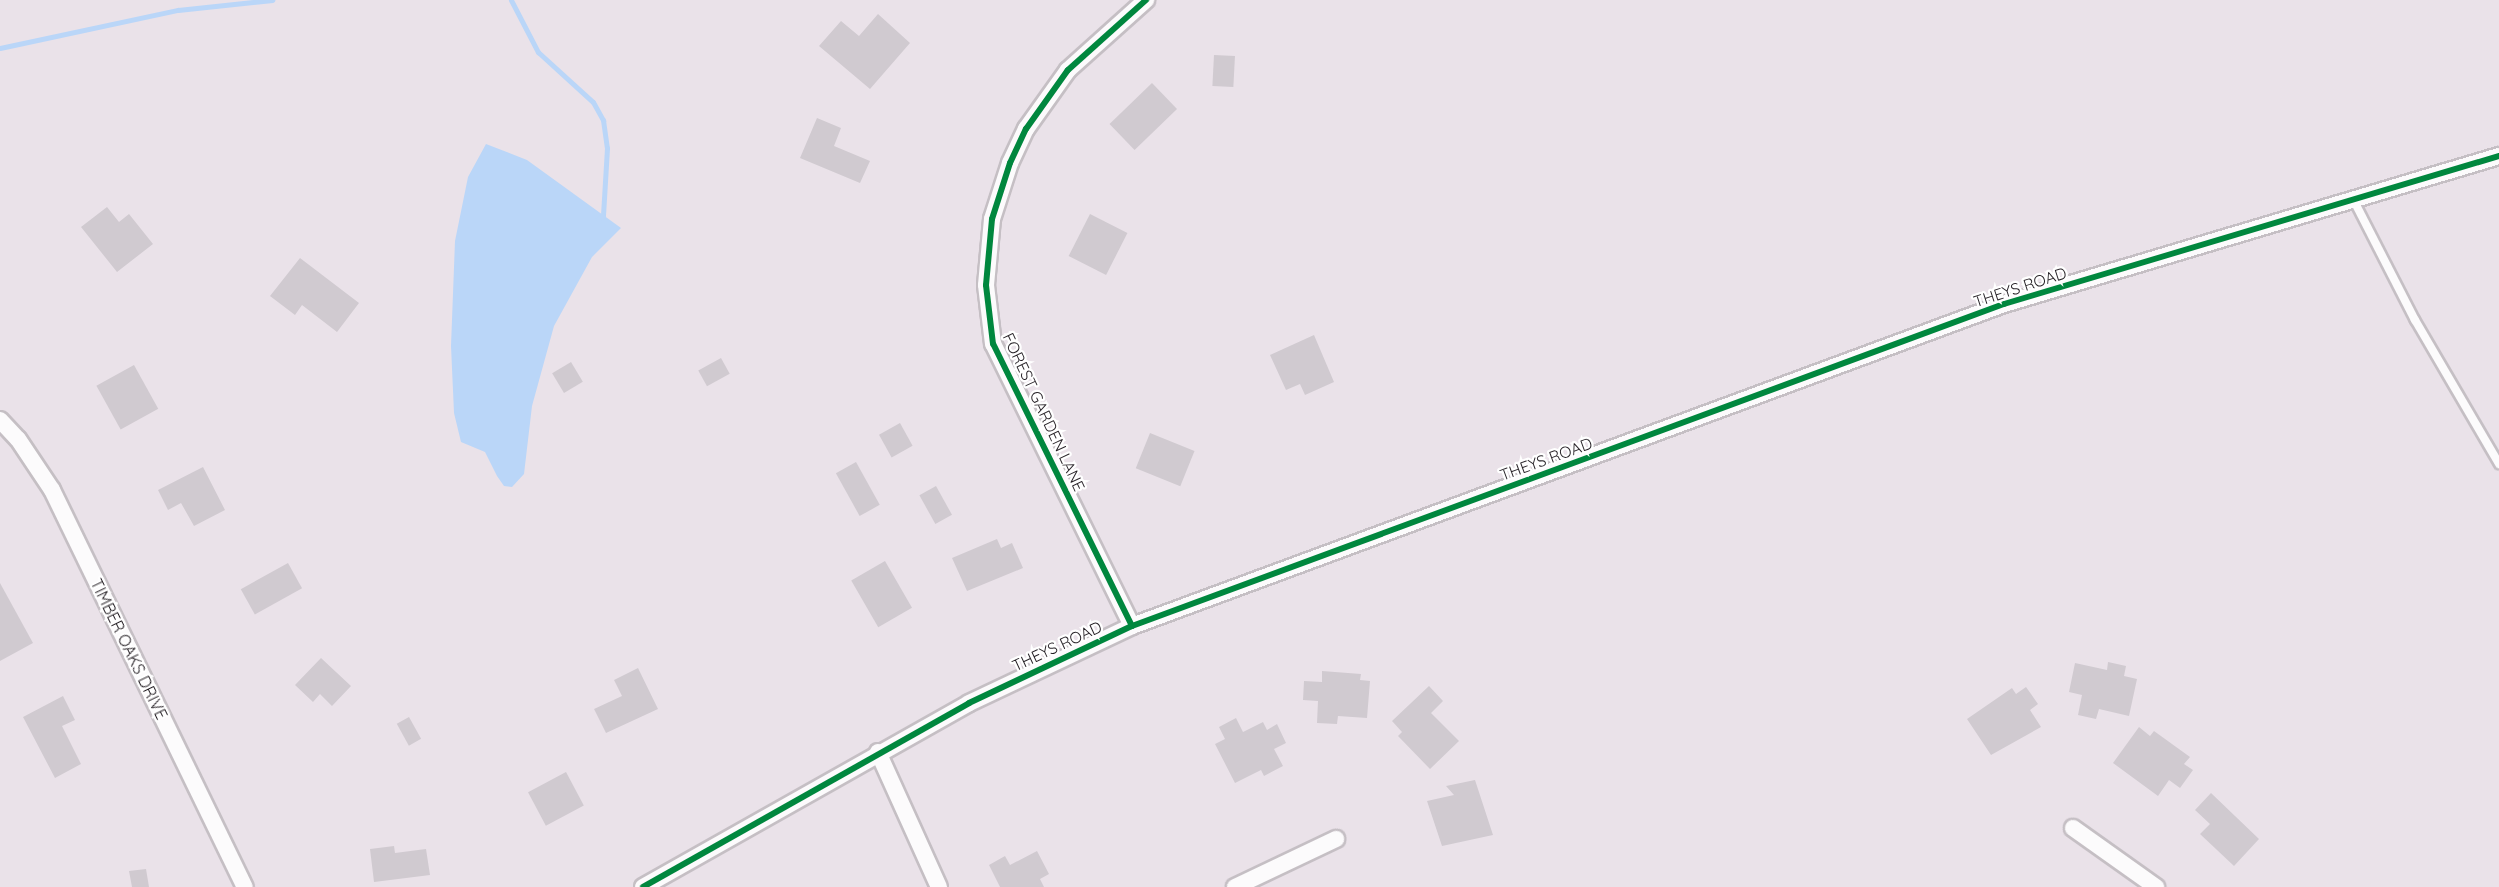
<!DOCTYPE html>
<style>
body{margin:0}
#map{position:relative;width:2499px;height:887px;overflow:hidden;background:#eae2e9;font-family:Quicksand,sans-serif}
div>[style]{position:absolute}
.water>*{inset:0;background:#bad6f8}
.stream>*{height:5px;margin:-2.5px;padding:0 2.5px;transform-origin:2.5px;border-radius:2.5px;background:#bad6f8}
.building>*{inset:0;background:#d0cad0;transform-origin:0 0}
.roads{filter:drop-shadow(2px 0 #c5bfc4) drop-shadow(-2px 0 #c5bfc4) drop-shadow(0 2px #c5bfc4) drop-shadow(0 -2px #c5bfc4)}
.lane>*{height:8px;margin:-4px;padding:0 4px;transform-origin:4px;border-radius:4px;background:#fcfbfc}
.street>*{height:16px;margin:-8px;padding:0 8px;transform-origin:8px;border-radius:8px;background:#fcfbfc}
.cycleway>*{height:6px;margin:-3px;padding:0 3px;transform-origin:3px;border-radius:3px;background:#00873e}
span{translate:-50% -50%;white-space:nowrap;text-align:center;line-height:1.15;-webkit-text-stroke:4.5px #fff;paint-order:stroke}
.street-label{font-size:16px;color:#241f24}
</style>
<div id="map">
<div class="water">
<i style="clip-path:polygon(486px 144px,527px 160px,621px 228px,592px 257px,554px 326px,532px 406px,524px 474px,512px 487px,504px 486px,497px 476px,485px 452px,461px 442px,454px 413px,451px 346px,455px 241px,468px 177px)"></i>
</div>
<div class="stream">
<i style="left:511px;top:0;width:59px;rotate:62.6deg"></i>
<i style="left:538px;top:52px;width:74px;rotate:42.3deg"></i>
<i style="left:593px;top:102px;width:21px;rotate:61deg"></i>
<i style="left:603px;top:120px;width:28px;rotate:82deg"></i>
<i style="left:607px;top:148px;width:68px;rotate:93.4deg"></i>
<i style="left:603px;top:216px;width:6px;rotate:149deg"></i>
<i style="left:0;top:48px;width:182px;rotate:-12.1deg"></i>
<i style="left:178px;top:10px;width:95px;rotate:-6.1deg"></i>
</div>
<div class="building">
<i style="clip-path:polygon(878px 14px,910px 43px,870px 89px,819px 46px,841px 21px,859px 36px)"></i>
<i style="left:1214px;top:55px;width:21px;height:31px;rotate:3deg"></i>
<i style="left:1152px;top:83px;width:36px;height:59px;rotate:46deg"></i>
<i style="clip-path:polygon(817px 118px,841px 128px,834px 146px,870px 161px,860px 183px,800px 158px)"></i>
<i style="clip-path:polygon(107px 207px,119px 222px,129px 214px,153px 244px,117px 272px,81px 227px)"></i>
<i style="left:1090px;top:214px;width:42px;height:47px;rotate:27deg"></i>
<i style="clip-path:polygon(300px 258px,359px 303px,337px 332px,302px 305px,295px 315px,270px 296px)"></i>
<i style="clip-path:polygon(1314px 335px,1334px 382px,1305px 395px,1300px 384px,1286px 390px,1270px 355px)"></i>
<i style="left:721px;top:358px;width:18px;height:26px;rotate:61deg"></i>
<i style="left:571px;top:362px;width:23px;height:22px;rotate:59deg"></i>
<i style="left:134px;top:365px;width:50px;height:43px;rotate:61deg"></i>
<i style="left:900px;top:423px;width:26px;height:24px;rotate:61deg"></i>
<i style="left:1150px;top:433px;width:48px;height:38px;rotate:22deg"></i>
<i style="left:856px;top:462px;width:49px;height:23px;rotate:61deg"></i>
<i style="clip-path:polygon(203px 467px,225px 510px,194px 526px,181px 503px,168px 510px,158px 490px)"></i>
<i style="left:936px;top:486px;width:33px;height:19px;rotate:61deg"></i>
<i style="clip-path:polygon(997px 539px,1001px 548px,1012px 543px,1023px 568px,967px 591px,952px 558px)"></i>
<i style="left:885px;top:561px;width:54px;height:39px;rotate:60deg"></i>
<i style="left:288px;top:563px;width:29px;height:54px;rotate:61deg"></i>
<i style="clip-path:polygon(0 583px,33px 643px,0 661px)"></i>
<i style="clip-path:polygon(321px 658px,351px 686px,332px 706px,320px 694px,313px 702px,295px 685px)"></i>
<i style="clip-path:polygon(2108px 662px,2126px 666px,2124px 676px,2137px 679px,2129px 716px,2099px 709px,2096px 719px,2078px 715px,2082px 695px,2069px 692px,2075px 663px,2107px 670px)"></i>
<i style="clip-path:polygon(638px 668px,658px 709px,606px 733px,594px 709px,622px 696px,614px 680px)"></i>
<i style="clip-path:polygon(1322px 671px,1361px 674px,1360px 680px,1370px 681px,1367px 718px,1338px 716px,1337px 724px,1317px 723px,1318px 701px,1303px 700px,1304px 681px,1322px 682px)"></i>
<i style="clip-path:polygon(1429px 686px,1443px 701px,1431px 713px,1459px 741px,1430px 769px,1398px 736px,1402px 732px,1392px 721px)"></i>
<i style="clip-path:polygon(2026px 687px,2038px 704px,2030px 710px,2041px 727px,1991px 755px,1967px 719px,2012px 688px,2016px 694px)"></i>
<i style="clip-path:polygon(63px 696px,75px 720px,62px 726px,81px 764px,55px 778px,23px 717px)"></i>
<i style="left:409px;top:717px;width:25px;height:14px;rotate:61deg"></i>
<i style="clip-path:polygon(1236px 718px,1243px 732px,1263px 722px,1267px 730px,1277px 724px,1286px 743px,1274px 749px,1283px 766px,1264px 776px,1261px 770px,1235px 783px,1215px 744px,1225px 739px,1219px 727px)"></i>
<i style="clip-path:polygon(2139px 727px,2150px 736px,2154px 731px,2190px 757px,2184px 764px,2193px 770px,2180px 788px,2169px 780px,2158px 796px,2113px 763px)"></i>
<i style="left:566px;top:772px;width:38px;height:43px;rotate:62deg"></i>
<i style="clip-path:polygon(1475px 780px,1493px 835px,1442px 846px,1427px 801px,1454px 795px,1446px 786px)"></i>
<i style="clip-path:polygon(2211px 793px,2259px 839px,2234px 866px,2200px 834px,2210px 824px,2195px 810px)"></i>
<i style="clip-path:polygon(394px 846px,395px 853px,426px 849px,430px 875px,374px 882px,370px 849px)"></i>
<i style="clip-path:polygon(1037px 851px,1049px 874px,1040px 879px,1044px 887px,1000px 887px,989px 865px,1005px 856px,1010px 865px)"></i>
<i style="clip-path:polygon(146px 869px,149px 887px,132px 887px,129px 871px)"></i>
</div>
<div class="roads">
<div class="lane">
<i style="left:2353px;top:199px;width:136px;rotate:62.9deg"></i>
<i style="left:2415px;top:320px;width:167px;rotate:59.7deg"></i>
</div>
<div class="street">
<i style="left:0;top:420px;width:26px;rotate:47deg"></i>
<i style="left:18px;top:439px;width:61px;rotate:56.3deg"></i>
<i style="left:52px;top:490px;width:441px;rotate:64.1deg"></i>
<i style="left:1132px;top:626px;width:314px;rotate:-116.2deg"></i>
<i style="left:993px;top:344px;width:59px;rotate:-96.8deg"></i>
<i style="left:986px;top:285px;width:66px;rotate:-84.8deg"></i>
<i style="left:992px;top:219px;width:59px;rotate:-72.2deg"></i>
<i style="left:1010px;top:163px;width:38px;rotate:-65deg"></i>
<i style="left:1026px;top:129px;width:72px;rotate:-54.6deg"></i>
<i style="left:1068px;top:70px;width:105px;rotate:-41.9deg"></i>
<i style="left:878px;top:752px;width:148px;rotate:65.7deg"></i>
<i style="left:2073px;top:828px;width:102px;rotate:35.4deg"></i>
<i style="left:643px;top:887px;width:374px;rotate:-29.4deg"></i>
<i style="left:969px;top:703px;width:180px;rotate:-25.3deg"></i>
<i style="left:1132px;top:626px;width:930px;rotate:-20.27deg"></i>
<i style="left:2004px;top:304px;width:517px;rotate:-16.65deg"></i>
<i style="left:1235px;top:887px;width:112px;rotate:-25.4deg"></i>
</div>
</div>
<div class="cycleway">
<i style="left:1132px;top:626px;width:314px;rotate:-116.2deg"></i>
<i style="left:993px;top:344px;width:59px;rotate:-96.8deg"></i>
<i style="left:986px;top:285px;width:66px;rotate:-84.8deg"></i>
<i style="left:992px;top:219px;width:59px;rotate:-72.2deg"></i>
<i style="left:1010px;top:163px;width:38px;rotate:-65deg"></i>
<i style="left:1026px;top:129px;width:72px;rotate:-54.6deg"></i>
<i style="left:1068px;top:70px;width:105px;rotate:-41.9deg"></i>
<i style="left:643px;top:887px;width:374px;rotate:-29.4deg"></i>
<i style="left:969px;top:703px;width:180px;rotate:-25.3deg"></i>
<i style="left:1132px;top:626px;width:930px;rotate:-20.27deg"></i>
<i style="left:2004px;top:304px;width:517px;rotate:-16.65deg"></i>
</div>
<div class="street-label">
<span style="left:2020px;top:287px;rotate:-18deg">THEYS ROAD</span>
<span style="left:1044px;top:412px;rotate:65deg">FOREST GARDEN LANE</span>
<span style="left:1546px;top:459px;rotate:-20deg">THEYS ROAD</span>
<span style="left:1057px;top:646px;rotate:-25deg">THEYS ROAD</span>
<span style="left:129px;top:649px;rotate:64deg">TIMBER OAKS DRIVE</span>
</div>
</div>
